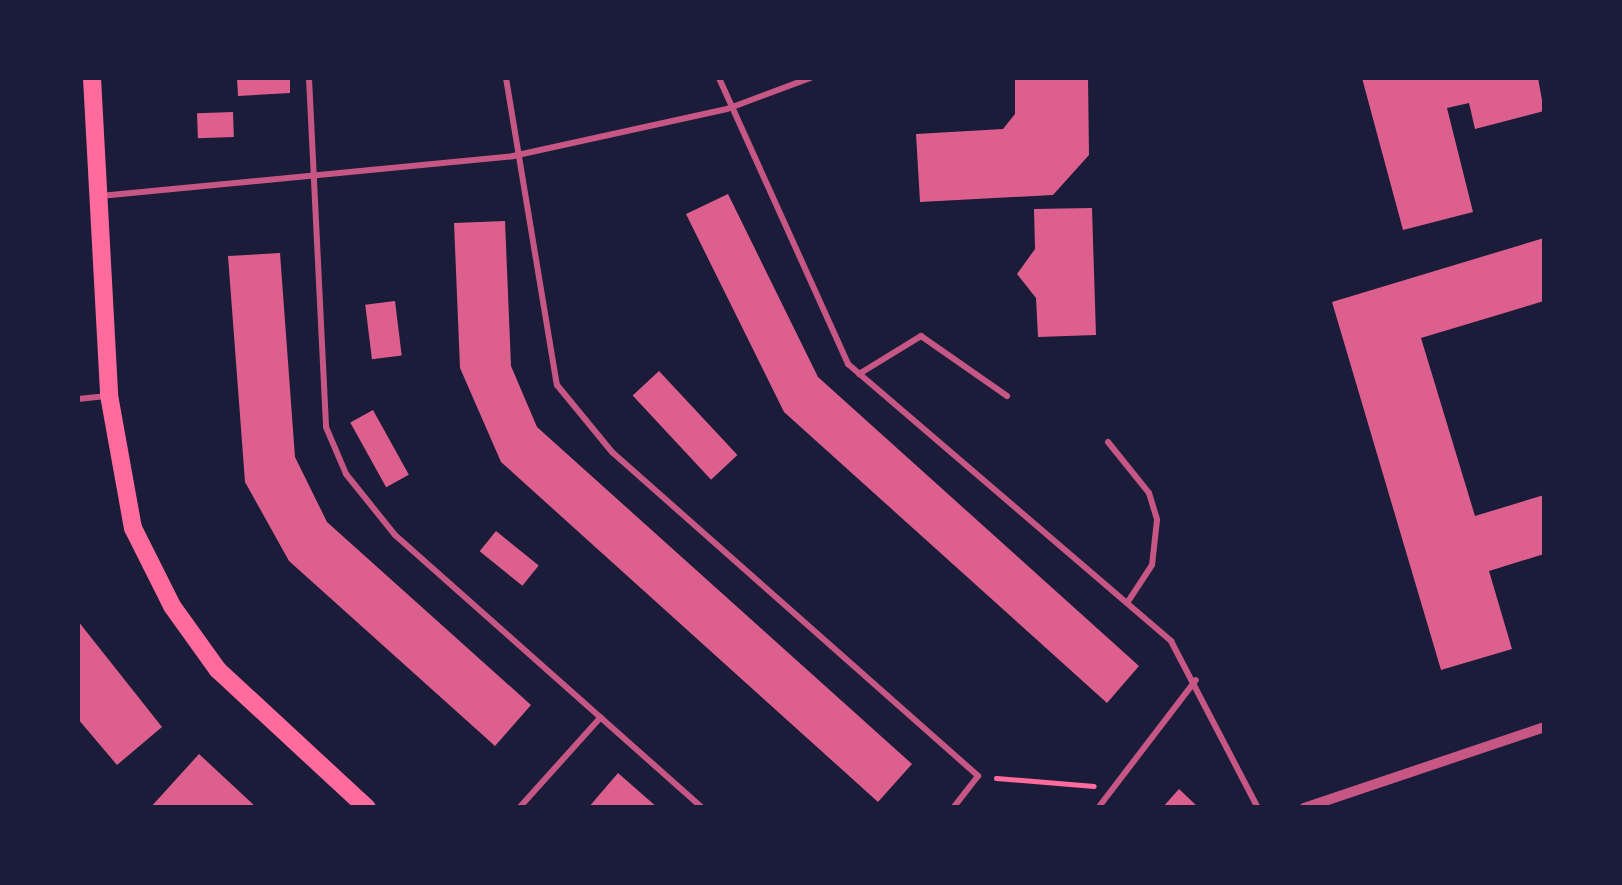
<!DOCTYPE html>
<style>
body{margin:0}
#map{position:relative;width:1622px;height:885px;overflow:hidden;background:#1b1b3a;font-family:"Source Sans 3",sans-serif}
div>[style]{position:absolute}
.building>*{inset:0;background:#dd5f8e;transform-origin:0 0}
.path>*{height:5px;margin:-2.5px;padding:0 2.5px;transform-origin:2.5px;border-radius:2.5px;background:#ff6b9d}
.service>*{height:6px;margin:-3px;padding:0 3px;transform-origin:3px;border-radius:3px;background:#c65784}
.minor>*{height:10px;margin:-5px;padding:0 5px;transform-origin:5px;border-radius:5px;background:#c65784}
.secondary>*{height:18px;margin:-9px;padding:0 9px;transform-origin:9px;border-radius:9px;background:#ff6b9d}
span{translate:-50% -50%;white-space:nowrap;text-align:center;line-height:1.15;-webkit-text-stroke:8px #1b1b3a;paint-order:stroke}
.frame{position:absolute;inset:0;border:80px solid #1b1b3a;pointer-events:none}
</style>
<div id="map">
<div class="building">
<i style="clip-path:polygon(237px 78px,290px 78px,290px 93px,238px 96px)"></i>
<i style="clip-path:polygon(1015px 78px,1088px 78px,1089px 155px,1053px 195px,920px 202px,916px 134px,1003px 129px,1015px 114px)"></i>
<i style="clip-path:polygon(1362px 78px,1538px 78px,1544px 111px,1475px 129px,1469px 103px,1447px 108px,1473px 212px,1403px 230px)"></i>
<i style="left:233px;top:112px;width:25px;height:36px;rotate:88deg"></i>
<i style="clip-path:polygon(728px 194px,818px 377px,1139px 666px,1107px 703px,784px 412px,686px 214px)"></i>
<i style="clip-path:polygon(1092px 208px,1096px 335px,1038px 337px,1036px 298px,1017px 274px,1035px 249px,1034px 209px)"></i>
<i style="clip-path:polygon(505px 221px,511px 366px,537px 427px,912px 764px,878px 802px,501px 462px,460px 368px,454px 223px)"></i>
<i style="clip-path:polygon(1544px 238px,1544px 301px,1421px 338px,1475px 516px,1544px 495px,1544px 554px,1489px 571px,1512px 649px,1441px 670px,1332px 302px)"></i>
<i style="clip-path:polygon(280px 253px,295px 457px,327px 522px,531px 705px,495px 746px,289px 561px,245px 482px,228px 256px)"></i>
<i style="left:395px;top:301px;width:55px;height:30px;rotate:83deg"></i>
<i style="left:659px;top:371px;width:115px;height:36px;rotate:47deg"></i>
<i style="left:373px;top:410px;width:74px;height:26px;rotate:61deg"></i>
<i style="left:496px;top:531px;width:55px;height:26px;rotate:39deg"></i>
<i style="clip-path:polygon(78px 621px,162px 727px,117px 765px,78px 719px)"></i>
<i style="clip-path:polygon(199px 754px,257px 808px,150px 808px)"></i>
<i style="clip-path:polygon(618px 773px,658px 808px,588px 808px)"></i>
<i style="clip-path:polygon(1179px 789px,1199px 808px,1162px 808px)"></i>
</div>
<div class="path">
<i style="left:996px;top:778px;width:98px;rotate:4.7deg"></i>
</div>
<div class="service">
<i style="left:309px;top:78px;width:349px;rotate:87.2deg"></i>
<i style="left:326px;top:427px;width:51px;rotate:66.9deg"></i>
<i style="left:346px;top:474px;width:78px;rotate:51.2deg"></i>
<i style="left:395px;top:535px;width:412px;rotate:41.6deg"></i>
<i style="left:506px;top:78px;width:311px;rotate:80.6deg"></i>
<i style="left:557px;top:385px;width:87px;rotate:50.6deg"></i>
<i style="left:612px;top:452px;width:489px;rotate:41.5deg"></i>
<i style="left:978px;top:776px;width:41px;rotate:128deg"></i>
<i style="left:719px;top:78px;width:314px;rotate:65.7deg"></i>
<i style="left:848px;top:364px;width:426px;rotate:40.6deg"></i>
<i style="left:1171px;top:641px;width:188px;rotate:62.5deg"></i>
<i style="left:100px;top:196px;width:415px;rotate:-5.5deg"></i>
<i style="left:513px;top:156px;width:219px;rotate:-12.4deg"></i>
<i style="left:727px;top:109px;width:89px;rotate:-20.5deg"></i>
<i style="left:859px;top:374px;width:73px;rotate:-31.5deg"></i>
<i style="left:921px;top:336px;width:105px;rotate:34.9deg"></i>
<i style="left:78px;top:399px;width:30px;rotate:-6deg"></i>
<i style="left:1108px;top:442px;width:65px;rotate:51.2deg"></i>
<i style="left:1149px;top:493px;width:28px;rotate:73deg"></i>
<i style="left:1157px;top:520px;width:45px;rotate:96.3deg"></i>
<i style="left:1152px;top:565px;width:45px;rotate:123.3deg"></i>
<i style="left:519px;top:808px;width:122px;rotate:-48deg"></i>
<i style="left:1098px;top:808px;width:161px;rotate:-52.6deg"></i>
</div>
<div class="minor">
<i style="left:1304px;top:808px;width:253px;rotate:-18.6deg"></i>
</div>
<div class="secondary">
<i style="left:92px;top:78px;width:317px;rotate:86.9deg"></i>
<i style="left:109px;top:395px;width:135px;rotate:79.8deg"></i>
<i style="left:133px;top:528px;width:87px;rotate:63.4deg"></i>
<i style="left:172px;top:606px;width:79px;rotate:54.3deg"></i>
<i style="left:218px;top:670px;width:203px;rotate:42.8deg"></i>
</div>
<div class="frame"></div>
</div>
